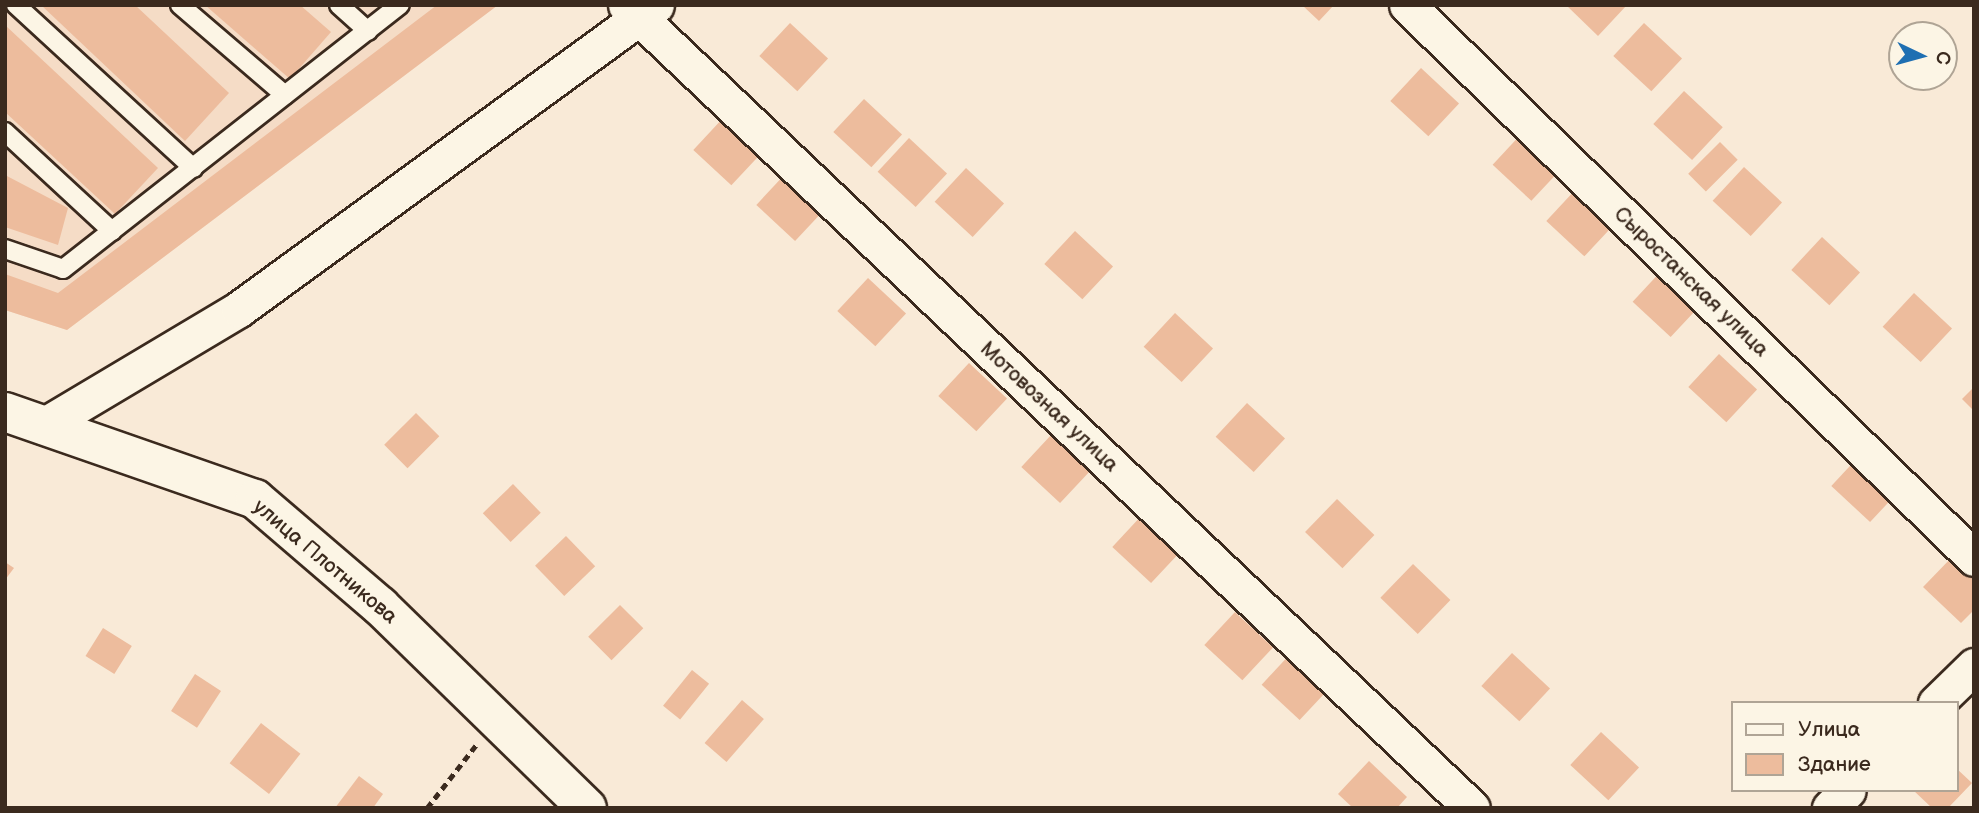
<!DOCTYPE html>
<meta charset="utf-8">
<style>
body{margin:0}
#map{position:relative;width:1979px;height:813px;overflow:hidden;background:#f9ead7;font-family:"Balsamiq Sans",sans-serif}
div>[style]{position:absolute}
.built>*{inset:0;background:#f5dcc6}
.building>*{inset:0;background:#edbc9d;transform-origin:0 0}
.path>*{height:4.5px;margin-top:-2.25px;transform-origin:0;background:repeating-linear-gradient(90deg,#3b2a1e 0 7px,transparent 0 12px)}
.roads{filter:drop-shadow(2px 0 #3b2a1e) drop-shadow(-2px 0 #3b2a1e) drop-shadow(0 2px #3b2a1e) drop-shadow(0 -2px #3b2a1e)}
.lane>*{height:18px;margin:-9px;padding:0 9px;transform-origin:9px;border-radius:9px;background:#fcf5e5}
.street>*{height:35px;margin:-17.5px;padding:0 17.5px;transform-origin:17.5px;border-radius:17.5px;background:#fcf5e5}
.secondary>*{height:38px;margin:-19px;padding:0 19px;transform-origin:19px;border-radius:19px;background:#fcf5e5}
span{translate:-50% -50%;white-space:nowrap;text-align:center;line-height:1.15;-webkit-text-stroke:7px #fcf5e5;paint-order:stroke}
.street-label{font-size:21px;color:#3b2a1e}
.frame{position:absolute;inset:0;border:7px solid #3b2a1e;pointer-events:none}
.legend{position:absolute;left:1731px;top:701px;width:228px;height:91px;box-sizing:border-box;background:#fcf5e5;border:2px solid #afa495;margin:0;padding:9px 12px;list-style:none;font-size:21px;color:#3b2a1e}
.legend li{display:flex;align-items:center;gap:14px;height:35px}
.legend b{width:35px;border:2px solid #afa495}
.north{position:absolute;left:1888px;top:21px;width:70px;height:70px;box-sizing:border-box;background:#fcf5e5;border:2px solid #afa495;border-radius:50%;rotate:95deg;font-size:19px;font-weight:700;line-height:28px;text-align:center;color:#3b2a1e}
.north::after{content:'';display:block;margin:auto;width:24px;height:32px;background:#1f6fb2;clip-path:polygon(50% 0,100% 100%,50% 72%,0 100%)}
</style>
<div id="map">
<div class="built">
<i style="clip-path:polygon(5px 5px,498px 5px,67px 330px,5px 310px)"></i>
</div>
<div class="building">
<i style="clip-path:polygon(41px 5px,135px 5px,229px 93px,185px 141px)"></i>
<i style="clip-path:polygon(205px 5px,300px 5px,331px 32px,290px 79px)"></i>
<i style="clip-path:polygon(437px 5px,498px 5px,67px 330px,5px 310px,5px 274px,58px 293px)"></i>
<i style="clip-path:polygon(1302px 5px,1334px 5px,1319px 21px)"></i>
<i style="clip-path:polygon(1566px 5px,1627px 5px,1598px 36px)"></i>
<i style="left:790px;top:23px;width:52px;height:45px;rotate:43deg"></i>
<i style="left:1644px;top:23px;width:52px;height:45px;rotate:43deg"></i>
<i style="clip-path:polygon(5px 25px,158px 168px,115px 214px,5px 112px)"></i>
<i style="left:1421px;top:68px;width:52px;height:45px;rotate:43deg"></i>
<i style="left:1684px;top:91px;width:53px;height:45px;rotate:43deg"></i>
<i style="left:864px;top:99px;width:52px;height:45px;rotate:43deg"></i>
<i style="left:724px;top:117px;width:52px;height:45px;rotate:43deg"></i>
<i style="left:1524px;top:131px;width:53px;height:46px;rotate:43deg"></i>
<i style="left:909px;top:138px;width:52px;height:46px;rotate:43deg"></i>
<i style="left:1720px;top:142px;width:25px;height:45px;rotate:45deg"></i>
<i style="left:1744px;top:167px;width:52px;height:46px;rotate:43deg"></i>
<i style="left:966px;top:168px;width:52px;height:46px;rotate:43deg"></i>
<i style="left:787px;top:172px;width:53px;height:45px;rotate:43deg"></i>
<i style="clip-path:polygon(5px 175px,68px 208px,58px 245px,5px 227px)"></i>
<i style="left:1577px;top:188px;width:52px;height:45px;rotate:43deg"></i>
<i style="left:1075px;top:231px;width:52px;height:45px;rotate:43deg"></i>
<i style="left:1822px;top:237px;width:52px;height:45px;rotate:43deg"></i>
<i style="left:1664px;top:268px;width:52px;height:46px;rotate:43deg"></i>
<i style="left:868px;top:278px;width:52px;height:45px;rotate:43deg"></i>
<i style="left:1914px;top:293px;width:52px;height:46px;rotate:43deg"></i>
<i style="left:1175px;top:313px;width:52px;height:46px;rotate:43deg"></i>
<i style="left:1719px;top:354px;width:52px;height:45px;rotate:43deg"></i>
<i style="left:969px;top:363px;width:52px;height:45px;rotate:43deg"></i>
<i style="clip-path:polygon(1974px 387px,1974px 411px,1962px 399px)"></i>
<i style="left:1247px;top:403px;width:52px;height:46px;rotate:43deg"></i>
<i style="left:416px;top:413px;width:33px;height:45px;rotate:45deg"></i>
<i style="left:1052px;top:434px;width:53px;height:45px;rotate:43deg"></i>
<i style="left:1862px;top:453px;width:53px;height:45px;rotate:43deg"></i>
<i style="left:513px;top:484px;width:40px;height:42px;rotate:46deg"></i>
<i style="left:1337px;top:499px;width:52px;height:46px;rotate:44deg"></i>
<i style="left:1143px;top:514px;width:53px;height:45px;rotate:43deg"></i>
<i style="left:566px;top:536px;width:42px;height:43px;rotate:46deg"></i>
<i style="clip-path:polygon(1955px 554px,1974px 572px,1974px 610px,1961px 623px,1923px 587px)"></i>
<i style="clip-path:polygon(5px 562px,14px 568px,5px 580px)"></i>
<i style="left:1413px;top:564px;width:52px;height:47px;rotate:44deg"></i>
<i style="left:620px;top:605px;width:33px;height:45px;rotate:45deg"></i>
<i style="left:1235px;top:612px;width:52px;height:45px;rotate:43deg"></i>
<i style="left:103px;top:628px;width:34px;height:33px;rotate:32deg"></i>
<i style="left:1293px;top:651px;width:52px;height:46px;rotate:43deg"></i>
<i style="left:1512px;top:653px;width:52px;height:45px;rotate:43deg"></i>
<i style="left:692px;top:670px;width:22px;height:46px;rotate:39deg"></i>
<i style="left:195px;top:674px;width:31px;height:44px;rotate:33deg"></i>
<i style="left:742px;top:700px;width:29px;height:57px;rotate:41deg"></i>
<i style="left:261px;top:723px;width:50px;height:51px;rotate:38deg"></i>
<i style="left:1601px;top:732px;width:52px;height:45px;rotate:43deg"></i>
<i style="clip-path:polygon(1369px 761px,1407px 797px,1397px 808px,1353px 808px,1338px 794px)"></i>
<i style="clip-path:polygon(1956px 768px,1972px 783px,1948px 808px,1932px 808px,1913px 790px,1956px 790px)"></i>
<i style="clip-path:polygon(359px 776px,383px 794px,373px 808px,335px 808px)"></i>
</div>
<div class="path">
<i style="left:427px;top:808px;width:80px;rotate:-52.1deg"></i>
</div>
<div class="roads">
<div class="lane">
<i style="left:16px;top:5px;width:241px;rotate:42.6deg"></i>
<i style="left:180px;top:5px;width:138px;rotate:40.6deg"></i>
<i style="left:339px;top:5px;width:39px;rotate:42deg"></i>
<i style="left:5px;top:132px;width:146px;rotate:42.8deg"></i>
<i style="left:5px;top:249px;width:61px;rotate:19deg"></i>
<i style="left:63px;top:269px;width:428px;rotate:-38.1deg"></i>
</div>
<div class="street">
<i style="left:626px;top:5px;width:1166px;rotate:43.51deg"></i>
<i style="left:1407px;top:5px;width:792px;rotate:44.28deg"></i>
<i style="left:43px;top:426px;width:228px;rotate:-30.8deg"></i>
<i style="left:239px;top:309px;width:516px;rotate:-36.09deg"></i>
<i style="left:1936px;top:703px;width:53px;rotate:-44.2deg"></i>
<i style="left:1830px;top:808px;width:25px;rotate:-45deg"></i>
</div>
<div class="secondary">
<i style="left:5px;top:412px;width:265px;rotate:19.2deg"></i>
<i style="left:255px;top:499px;width:165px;rotate:40.6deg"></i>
<i style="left:380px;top:606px;width:289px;rotate:44.3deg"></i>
</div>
</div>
<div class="street-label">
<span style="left:1691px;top:282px;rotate:44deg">Сыростанская улица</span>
<span style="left:1049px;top:407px;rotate:43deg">Мотовозная улица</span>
<span style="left:325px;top:562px;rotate:40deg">улица Плотникова</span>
</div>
<div class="frame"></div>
<ul class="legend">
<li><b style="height:9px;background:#fcf5e5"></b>Улица</li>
<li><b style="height:19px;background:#edbc9d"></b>Здание</li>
</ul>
<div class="north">С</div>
</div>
